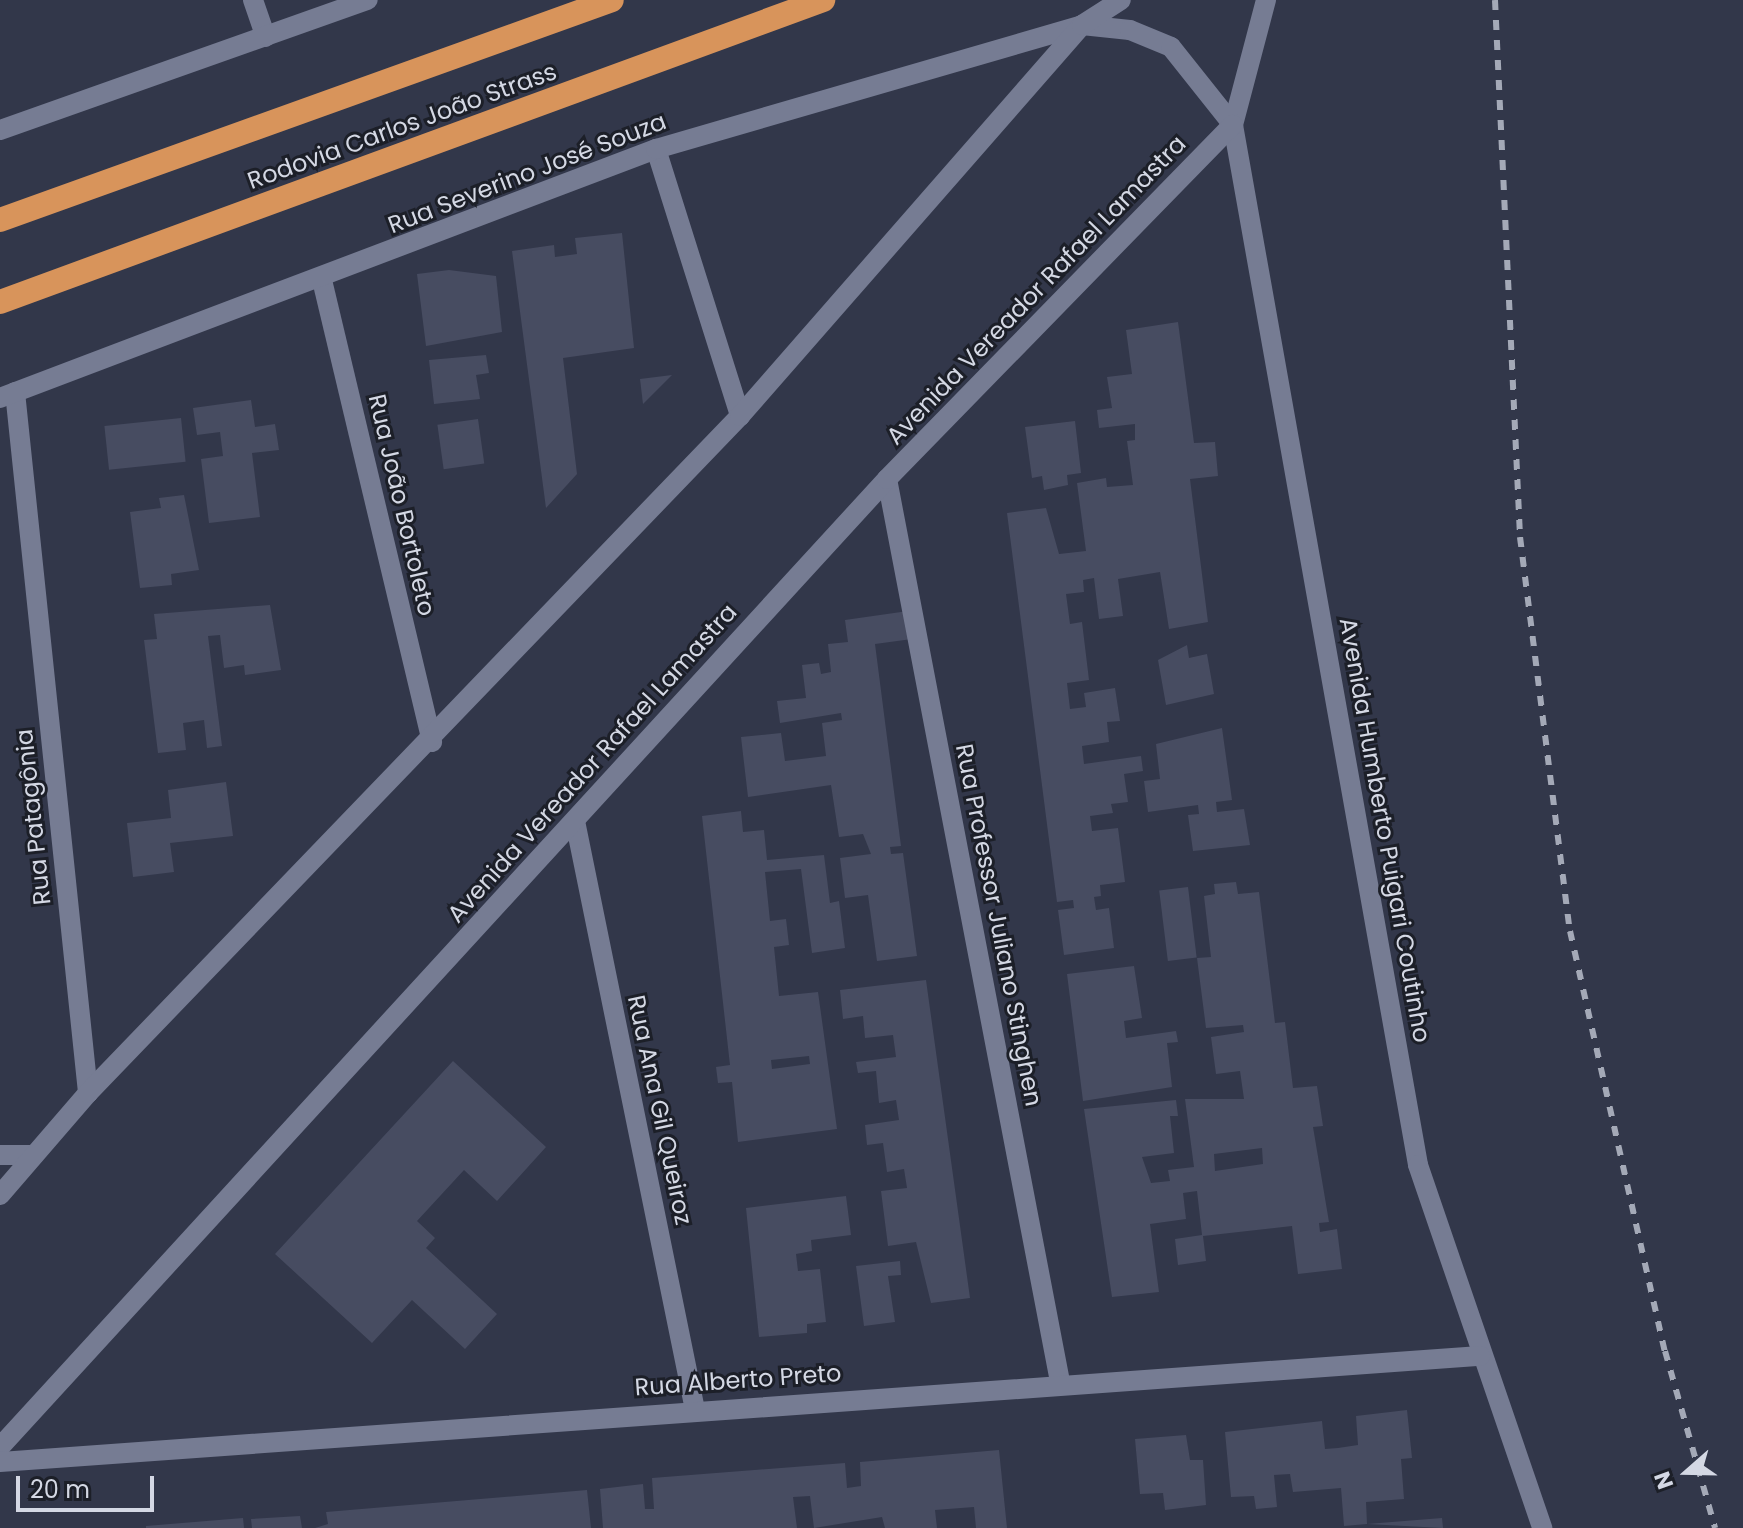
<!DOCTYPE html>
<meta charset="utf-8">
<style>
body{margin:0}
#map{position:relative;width:1743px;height:1528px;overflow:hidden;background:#32374a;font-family:Poppins,sans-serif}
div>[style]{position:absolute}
.building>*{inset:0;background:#474c61;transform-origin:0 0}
.minor>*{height:20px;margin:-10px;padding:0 10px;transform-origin:10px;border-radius:10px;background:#767c93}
.highway>*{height:24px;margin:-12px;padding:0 12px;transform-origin:12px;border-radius:12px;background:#d8945b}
.rail>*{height:6px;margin-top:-3px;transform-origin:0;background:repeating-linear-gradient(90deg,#a4a9b7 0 10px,transparent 0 20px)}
span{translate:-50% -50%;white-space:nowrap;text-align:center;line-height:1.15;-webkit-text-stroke:6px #1c1f28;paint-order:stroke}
.street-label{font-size:24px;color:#d4d8e4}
.north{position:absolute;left:1647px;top:1432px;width:80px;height:80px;-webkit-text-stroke:6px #1c1f28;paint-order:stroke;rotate:250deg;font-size:22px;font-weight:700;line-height:32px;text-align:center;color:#d4d8e4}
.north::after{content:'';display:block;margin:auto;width:28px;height:36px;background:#d4d8e4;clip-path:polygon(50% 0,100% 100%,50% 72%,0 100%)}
.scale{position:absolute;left:16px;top:1476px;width:138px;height:36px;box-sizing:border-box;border:4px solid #d4d8e4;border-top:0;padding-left:10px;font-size:24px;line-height:28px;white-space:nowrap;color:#d4d8e4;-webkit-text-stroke:6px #1c1f28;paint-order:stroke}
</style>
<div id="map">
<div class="building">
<i style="clip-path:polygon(622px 233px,634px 348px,563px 358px,577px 474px,546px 508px,512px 251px,554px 245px,555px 257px,577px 254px,575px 238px)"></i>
<i style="clip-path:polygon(449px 270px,496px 276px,502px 332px,426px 346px,417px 274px)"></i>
<i style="clip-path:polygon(1178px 322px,1194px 443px,1215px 442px,1218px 476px,1190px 479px,1208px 622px,1169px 629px,1160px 572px,1118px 579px,1123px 616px,1099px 619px,1094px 578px,1083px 580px,1084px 592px,1066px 594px,1070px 624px,1082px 622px,1089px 680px,1067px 683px,1070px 709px,1086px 707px,1084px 693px,1115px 688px,1120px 721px,1107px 722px,1109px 742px,1082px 746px,1084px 764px,1141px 756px,1143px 771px,1124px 774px,1128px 802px,1111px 804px,1113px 813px,1090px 816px,1092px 831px,1118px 828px,1125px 882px,1100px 885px,1101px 896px,1094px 897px,1096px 910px,1109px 908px,1114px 948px,1064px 955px,1058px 910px,1074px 908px,1073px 900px,1057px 902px,1007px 513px,1046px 508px,1059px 554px,1086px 551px,1077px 483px,1106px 478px,1107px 487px,1133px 485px,1127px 441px,1135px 440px,1135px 424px,1099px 428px,1097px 410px,1112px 408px,1107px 377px,1132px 374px,1126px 330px)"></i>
<i style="clip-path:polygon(486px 355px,489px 373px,476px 375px,480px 399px,434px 404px,429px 360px)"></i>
<i style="clip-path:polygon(672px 375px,643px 404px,640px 379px)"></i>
<i style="clip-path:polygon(251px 400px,255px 427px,275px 424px,279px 450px,252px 453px,260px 517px,209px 523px,201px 459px,223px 456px,220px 432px,197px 435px,193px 408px)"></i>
<i style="left:181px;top:418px;width:44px;height:77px;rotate:84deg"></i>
<i style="left:478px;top:419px;width:45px;height:41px;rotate:82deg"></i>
<i style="clip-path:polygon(1075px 421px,1081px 473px,1067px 475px,1068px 485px,1044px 490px,1042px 476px,1032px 478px,1025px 427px)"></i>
<i style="clip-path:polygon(184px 495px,199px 570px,171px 574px,172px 585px,140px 588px,130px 512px,161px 508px,159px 498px)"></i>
<i style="clip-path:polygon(270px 605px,281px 670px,245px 675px,244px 665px,224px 668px,220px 635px,208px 636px,222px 746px,207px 748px,204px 720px,183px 723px,186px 750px,158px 753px,144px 640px,157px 639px,154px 614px)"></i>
<i style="clip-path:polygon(908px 611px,912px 639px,875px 644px,901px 846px,890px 847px,891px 854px,903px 853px,917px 956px,877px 961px,868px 895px,845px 898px,840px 858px,871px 854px,863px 834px,839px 837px,831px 785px,748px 797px,741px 737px,781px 733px,785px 761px,826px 756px,822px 723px,842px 720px,841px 713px,780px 723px,777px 701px,806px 698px,802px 665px,819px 663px,821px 674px,831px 672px,828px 644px,848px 642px,845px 620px)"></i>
<i style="clip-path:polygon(1187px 645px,1189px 658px,1207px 654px,1214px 694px,1166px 705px,1158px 660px)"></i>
<i style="clip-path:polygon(1222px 728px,1232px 800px,1216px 802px,1217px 812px,1244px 809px,1250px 845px,1193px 851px,1188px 815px,1199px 814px,1198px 805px,1148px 812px,1144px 781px,1160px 779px,1156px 744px)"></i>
<i style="clip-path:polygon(226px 782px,233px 836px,170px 843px,174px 872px,133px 877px,127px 823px,171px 818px,168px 790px)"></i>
<i style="clip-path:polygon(evenodd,741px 811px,743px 832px,764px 830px,767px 860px,824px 855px,830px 903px,839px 901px,845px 948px,812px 953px,801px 869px,765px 872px,770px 921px,786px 919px,789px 945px,774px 947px,779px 996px,818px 992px,837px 1129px,738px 1142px,732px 1082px,718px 1083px,716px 1067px,730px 1065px,702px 816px,741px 811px,809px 1056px,810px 1064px,772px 1069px,771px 1060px,809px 1056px)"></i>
<i style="clip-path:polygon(evenodd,1236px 882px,1238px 894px,1259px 892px,1275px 1023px,1285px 1022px,1293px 1088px,1317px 1086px,1323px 1126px,1313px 1127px,1329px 1222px,1319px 1223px,1320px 1232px,1337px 1229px,1342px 1269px,1298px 1274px,1292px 1226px,1203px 1236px,1206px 1261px,1178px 1265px,1175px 1239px,1202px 1235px,1197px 1191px,1183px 1193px,1186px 1219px,1150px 1224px,1159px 1292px,1112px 1297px,1084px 1109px,1176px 1100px,1178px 1116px,1170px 1116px,1174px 1153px,1142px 1157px,1151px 1183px,1170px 1181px,1168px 1170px,1194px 1167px,1185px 1099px,1244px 1099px,1240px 1071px,1216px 1074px,1211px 1037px,1244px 1032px,1243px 1025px,1206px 1028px,1197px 958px,1211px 957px,1204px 896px,1215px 894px,1214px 884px,1236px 882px,1262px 1148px,1263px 1164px,1215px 1171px,1214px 1154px,1262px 1148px)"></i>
<i style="left:1188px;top:887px;width:71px;height:29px;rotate:83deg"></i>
<i style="clip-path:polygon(1134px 966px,1142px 1018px,1124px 1021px,1126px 1038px,1176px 1031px,1178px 1042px,1167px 1043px,1172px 1087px,1083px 1101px,1067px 974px)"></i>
<i style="clip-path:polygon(926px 980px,970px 1298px,931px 1303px,916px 1242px,888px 1246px,881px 1191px,907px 1188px,904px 1169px,887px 1172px,883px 1143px,867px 1145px,865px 1125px,899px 1120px,896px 1100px,879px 1103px,876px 1071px,858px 1073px,856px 1062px,896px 1057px,893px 1035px,865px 1038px,863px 1016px,843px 1019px,840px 990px)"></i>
<i style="clip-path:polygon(453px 1061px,546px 1147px,497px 1201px,464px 1170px,417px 1221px,435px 1238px,426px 1248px,497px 1314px,465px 1349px,412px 1300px,372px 1343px,275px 1254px)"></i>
<i style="clip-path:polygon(846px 1196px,851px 1235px,811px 1240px,812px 1251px,796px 1254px,798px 1271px,820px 1269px,826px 1322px,807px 1324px,807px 1333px,759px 1337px,746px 1208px)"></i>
<i style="clip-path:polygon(900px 1261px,901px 1275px,888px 1276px,895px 1322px,864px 1326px,856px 1266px)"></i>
<i style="clip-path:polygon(1407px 1410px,1412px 1458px,1401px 1459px,1404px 1499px,1366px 1502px,1367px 1524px,1344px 1526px,1341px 1488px,1293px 1492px,1290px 1474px,1274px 1475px,1277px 1507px,1256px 1509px,1254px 1496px,1231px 1497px,1225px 1432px,1322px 1421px,1325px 1449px,1338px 1448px,1358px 1445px,1356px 1416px)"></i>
<i style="clip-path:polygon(1186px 1435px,1190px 1460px,1203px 1460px,1206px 1505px,1165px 1510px,1163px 1493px,1140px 1494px,1135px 1439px)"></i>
<i style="clip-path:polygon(999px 1450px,1007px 1528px,976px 1528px,974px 1507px,935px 1510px,937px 1528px,885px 1528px,882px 1517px,814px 1528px,810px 1496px,793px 1497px,797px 1528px,603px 1528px,600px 1489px,643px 1484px,645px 1509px,654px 1509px,652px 1478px,845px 1463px,847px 1488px,861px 1486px,860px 1462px)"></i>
<i style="clip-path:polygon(587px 1490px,591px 1528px,315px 1528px,328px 1524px,326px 1512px)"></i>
<i style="clip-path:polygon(300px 1516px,302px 1528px,252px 1528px,251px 1519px)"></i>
<i style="clip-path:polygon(243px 1518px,244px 1528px,146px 1528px,146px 1526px)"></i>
<i style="clip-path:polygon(1442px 1518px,1443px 1528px,1367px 1524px)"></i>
</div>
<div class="minor">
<i style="left:253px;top:0;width:39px;rotate:71deg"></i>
<i style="left:1266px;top:0;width:129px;rotate:104.8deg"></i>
<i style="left:1233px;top:125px;width:1056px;rotate:79.91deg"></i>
<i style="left:1418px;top:1165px;width:384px;rotate:71.1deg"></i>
<i style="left:0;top:130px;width:390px;rotate:-19.5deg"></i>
<i style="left:656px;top:149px;width:280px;rotate:72.5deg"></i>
<i style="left:322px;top:280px;width:475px;rotate:76.6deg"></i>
<i style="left:15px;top:392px;width:705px;rotate:84.05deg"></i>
<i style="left:0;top:398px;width:702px;rotate:-20.79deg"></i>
<i style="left:656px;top:149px;width:444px;rotate:-16.2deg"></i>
<i style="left:1082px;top:25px;width:48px;rotate:5.9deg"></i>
<i style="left:1130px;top:30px;width:44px;rotate:22.5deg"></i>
<i style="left:1171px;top:47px;width:100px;rotate:51.5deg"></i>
<i style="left:887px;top:479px;width:919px;rotate:79.15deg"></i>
<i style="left:575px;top:821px;width:601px;rotate:78.48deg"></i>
<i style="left:0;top:1155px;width:34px"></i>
<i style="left:0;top:1195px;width:135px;rotate:-49.2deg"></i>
<i style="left:88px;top:1093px;width:940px;rotate:-46.08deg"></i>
<i style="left:740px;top:416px;width:519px;rotate:-48.82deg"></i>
<i style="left:1082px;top:25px;width:46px;rotate:-32.7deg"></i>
<i style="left:0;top:1447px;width:1313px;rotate:-47.5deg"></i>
<i style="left:887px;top:479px;width:495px;rotate:-45.7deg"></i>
<i style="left:0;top:1462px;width:1484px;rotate:-4.1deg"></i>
</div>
<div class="highway">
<i style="left:0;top:220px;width:650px;rotate:-19.77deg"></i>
<i style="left:0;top:302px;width:877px;rotate:-20.15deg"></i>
</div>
<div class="rail">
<i style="left:1495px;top:0;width:538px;rotate:87.33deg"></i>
<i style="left:1520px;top:537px;width:397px;rotate:82.8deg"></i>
<i style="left:1570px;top:931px;width:431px;rotate:77.3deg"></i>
<i style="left:1665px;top:1351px;width:184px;rotate:74.2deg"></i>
</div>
<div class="street-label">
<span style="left:402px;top:126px;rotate:-20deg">Rodovia Carlos João Strass</span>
<span style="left:527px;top:173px;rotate:-21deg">Rua Severino José Souza</span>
<span style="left:1036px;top:290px;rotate:-46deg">Avenida Vereador Rafael Lamastra</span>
<span style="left:402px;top:505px;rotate:77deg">Rua João Bortoleto</span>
<span style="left:592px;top:763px;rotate:-48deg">Avenida Vereador Rafael Lamastra</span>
<span style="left:33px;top:817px;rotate:-96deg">Rua Patagônia</span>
<span style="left:1385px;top:830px;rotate:80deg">Avenida Humberto Puigari Coutinho</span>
<span style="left:999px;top:925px;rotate:79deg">Rua Professor Juliano Stinghen</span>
<span style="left:660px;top:1110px;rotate:78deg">Rua Ana Gil Queiroz</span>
<span style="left:738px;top:1380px;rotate:-4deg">Rua Alberto Preto</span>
</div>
<div class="north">N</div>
<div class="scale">20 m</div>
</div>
